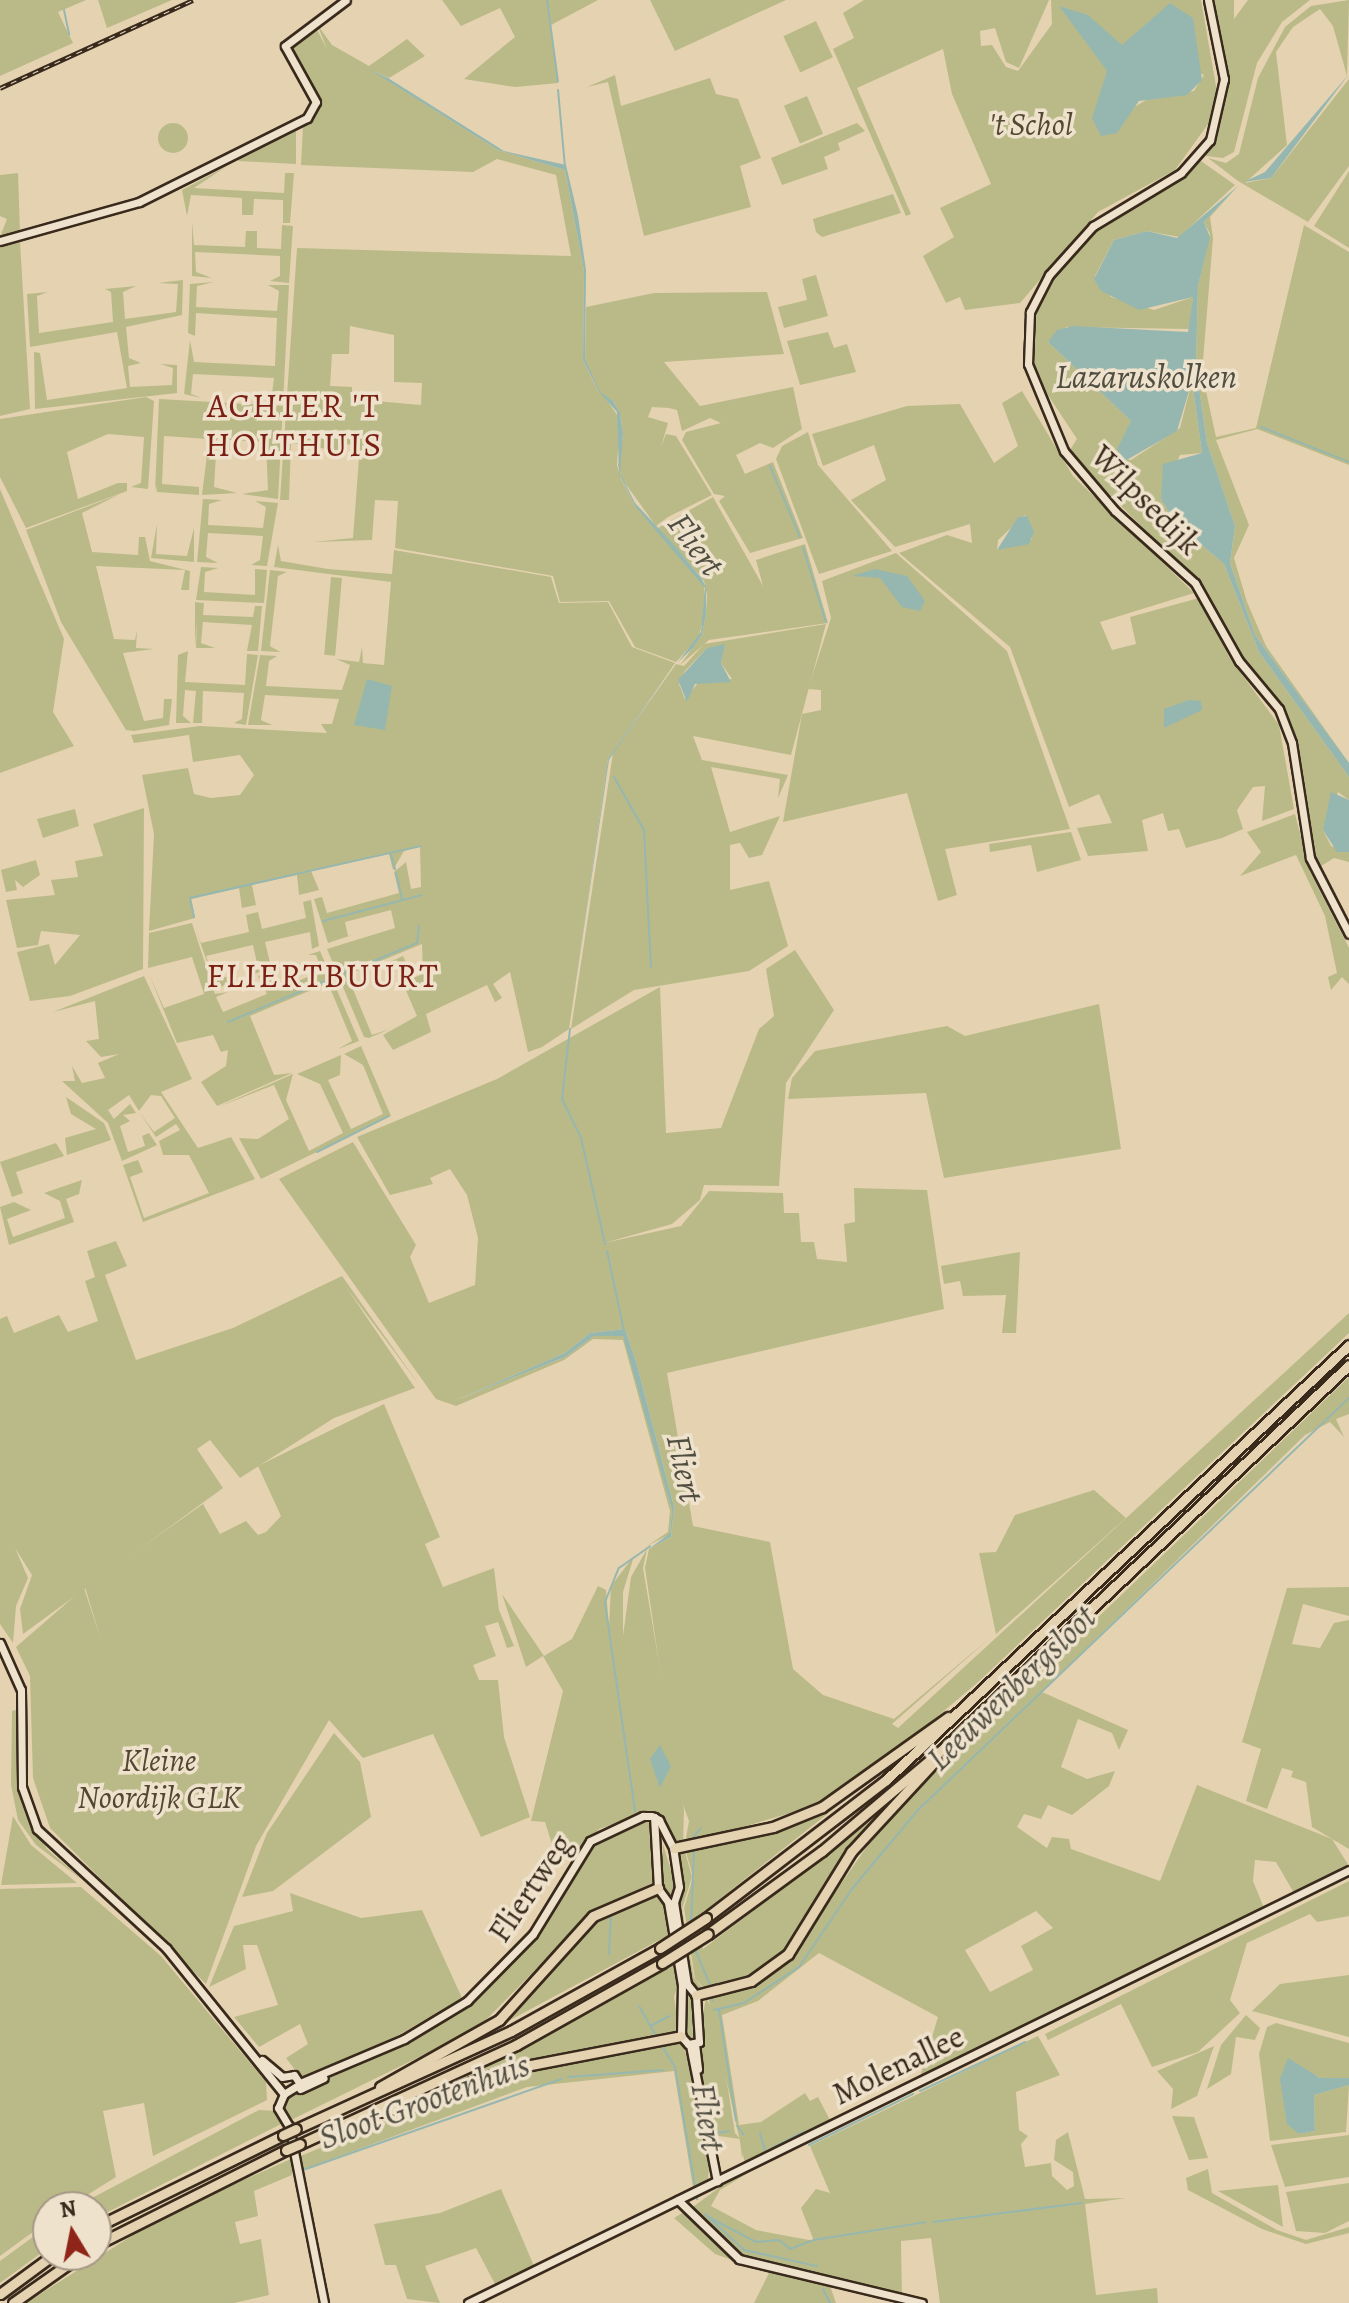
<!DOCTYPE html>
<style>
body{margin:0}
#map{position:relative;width:1349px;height:2303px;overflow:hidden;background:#e5d2b1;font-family:Alegreya,serif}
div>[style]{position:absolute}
.green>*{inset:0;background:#baba88;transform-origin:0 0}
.round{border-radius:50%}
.water>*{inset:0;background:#96b7af}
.stream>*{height:2px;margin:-1px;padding:0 1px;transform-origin:1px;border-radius:1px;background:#96b7af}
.roads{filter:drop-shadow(2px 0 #392a1c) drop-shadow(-2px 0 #392a1c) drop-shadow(0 2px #392a1c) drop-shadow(0 -2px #392a1c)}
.secondary>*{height:7px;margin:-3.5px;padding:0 3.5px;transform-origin:3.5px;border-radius:3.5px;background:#eee2cc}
.highway>*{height:9px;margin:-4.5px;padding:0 4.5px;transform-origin:4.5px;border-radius:4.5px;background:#e5d2b1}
.rail>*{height:5px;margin-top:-2.5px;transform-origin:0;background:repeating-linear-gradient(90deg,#eee2cc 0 6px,#392a1c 0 12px);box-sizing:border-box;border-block:2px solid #392a1c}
.bridges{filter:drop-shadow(2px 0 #392a1c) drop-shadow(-2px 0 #392a1c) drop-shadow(0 2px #392a1c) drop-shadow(0 -2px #392a1c)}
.highway-bridge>*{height:9px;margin:-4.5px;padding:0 4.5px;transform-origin:4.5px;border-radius:4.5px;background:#e5d2b1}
span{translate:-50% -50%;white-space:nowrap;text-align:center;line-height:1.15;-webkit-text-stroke:7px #eee2cc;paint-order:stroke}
.park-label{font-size:32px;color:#534732;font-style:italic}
.street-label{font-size:32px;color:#392a1c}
.water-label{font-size:34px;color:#504d41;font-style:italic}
.neighbourhood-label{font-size:34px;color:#7a1f14;letter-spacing:2px}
.north{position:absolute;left:32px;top:2191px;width:80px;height:80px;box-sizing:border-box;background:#eee2cc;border:2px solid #a69886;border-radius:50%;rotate:350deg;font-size:22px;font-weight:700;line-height:32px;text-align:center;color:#392a1c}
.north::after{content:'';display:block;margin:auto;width:28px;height:36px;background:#8f2418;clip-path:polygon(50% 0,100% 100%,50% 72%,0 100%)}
</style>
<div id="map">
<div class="green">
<i style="clip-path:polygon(0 0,86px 0,58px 12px,73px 43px,0 76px)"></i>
<i style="clip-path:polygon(98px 0,172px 0,107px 28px)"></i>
<i style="clip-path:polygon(442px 0,598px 0,551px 25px,558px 83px,515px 87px,464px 79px,515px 37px,500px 8px,461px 26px)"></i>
<i style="clip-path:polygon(650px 0,786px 0,675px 51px)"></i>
<i style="clip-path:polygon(evenodd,864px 0,1049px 0,1019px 68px,1006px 62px,995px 28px,980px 31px,981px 46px,992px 45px,1006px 67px,1018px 71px,1052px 24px,1051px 0,1201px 0,1217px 92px,1211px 120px,1175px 170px,1098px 212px,1020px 303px,965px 310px,960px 297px,946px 303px,923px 256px,954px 237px,940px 208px,991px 184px,952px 94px,943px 49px,857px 88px,911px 214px,906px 216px,833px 49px,854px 38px,843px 13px,864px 0,1143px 43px,1204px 75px,1194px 91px,1151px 97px,1128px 111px,1143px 43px)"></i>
<i style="clip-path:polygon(1212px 0,1234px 0,1234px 19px,1248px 0,1310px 0,1282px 22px,1257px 63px,1234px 152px,1223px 158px,1206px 156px,1227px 87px)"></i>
<i style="clip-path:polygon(1349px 0,1347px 76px,1333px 26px,1320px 9px,1293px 27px,1276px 52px,1287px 145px,1245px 183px,1271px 178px,1349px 79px,1349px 166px,1308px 222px,1238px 181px,1208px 158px,1226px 163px,1239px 154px,1258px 78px,1285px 27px,1311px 6px)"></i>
<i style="left:816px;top:21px;width:40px;height:36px;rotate:65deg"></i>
<i style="clip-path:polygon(evenodd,317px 24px,332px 45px,369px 66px,407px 39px,425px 56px,389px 78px,373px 71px,498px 150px,565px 170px,584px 271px,583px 360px,599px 393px,585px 359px,586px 307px,654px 293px,767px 292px,784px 354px,664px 362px,700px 406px,793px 387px,802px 429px,773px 448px,760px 443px,736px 455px,745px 474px,773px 462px,803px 538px,750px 553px,719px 501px,725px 496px,714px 494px,682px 440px,686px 432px,721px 423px,710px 418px,682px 431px,677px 410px,669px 408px,652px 407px,648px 417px,668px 423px,661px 447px,666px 434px,676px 436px,712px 495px,668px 517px,656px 526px,622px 479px,618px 465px,623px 437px,621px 418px,614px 402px,604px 396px,620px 419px,617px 465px,621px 479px,635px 506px,676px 550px,658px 528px,713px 497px,763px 586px,756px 560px,805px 544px,828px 623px,709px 640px,680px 665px,702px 635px,706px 614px,707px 595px,704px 581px,681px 554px,704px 586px,706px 607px,699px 637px,676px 662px,635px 647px,609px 601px,560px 602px,553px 576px,395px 548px,398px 501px,375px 500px,372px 540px,313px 542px,353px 538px,360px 445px,341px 444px,339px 451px,291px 443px,289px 500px,280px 500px,297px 248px,571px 256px,556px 175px,497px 159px,473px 172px,301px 165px,303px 127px,316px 114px,318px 95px,289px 46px,315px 26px,327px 49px,317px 24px,350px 326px,394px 335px,394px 382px,422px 383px,421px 405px,352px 399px,352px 387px,330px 386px,332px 354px,349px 354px,350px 326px)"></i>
<i style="clip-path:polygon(615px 75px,621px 106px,710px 78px,716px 94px,738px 99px,761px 158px,740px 166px,751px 207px,644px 236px,608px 82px,587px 87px)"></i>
<i style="left:807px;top:96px;width:41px;height:25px;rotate:67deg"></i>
<i class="round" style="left:158px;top:123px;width:30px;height:30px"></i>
<i style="clip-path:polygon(857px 123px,865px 131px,838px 143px,840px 150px,824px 157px,828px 169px,782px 185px,771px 158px)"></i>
<i style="clip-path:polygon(296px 131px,296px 164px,239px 161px,238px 159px)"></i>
<i style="clip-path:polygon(1201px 161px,1235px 185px,1179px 237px,1147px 231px,1114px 240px,1095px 276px,1111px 297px,1154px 310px,1193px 297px,1190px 329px,1066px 327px,1048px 342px,1131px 421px,1119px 458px,1131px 460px,1180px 428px,1192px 381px,1202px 453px,1180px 455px,1161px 499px,1176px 523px,1224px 564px,1259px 652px,1349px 777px,1349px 800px,1338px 792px,1323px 830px,1331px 846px,1349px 852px,1349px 862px,1334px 858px,1318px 868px,1294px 739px,1277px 701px,1241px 658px,1198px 583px,1068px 453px,1077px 439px,1032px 371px,1034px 313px,1060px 267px,1099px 225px)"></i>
<i style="clip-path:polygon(227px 166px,194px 188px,284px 193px,285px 173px,294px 173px,290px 223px,283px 223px,283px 200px,254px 199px,253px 215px,242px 215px,242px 198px,191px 195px,187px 216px,182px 190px)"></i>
<i style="clip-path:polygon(1349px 171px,1349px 248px,1314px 226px)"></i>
<i style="clip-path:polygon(18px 173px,20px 233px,0 237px,7px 219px,0 216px,0 175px)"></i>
<i style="clip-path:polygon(1238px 186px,1210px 217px,1213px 238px,1202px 373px,1216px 437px,1256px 428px,1304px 225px,1349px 252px,1349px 465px,1257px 429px,1216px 440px,1249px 525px,1234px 558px,1247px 602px,1266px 646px,1349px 763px,1255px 635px,1230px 563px,1235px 526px,1207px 443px,1196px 366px,1198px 286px,1210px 234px,1204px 222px)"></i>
<i style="clip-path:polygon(893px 194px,901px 213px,822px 237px,816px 232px,813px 219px)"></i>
<i style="clip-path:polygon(192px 222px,194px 245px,245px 247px,246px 231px,257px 231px,257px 248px,281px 249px,282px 225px,293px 226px,289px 283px,270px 281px,280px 276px,280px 256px,195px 252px,196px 272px,212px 278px,192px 276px)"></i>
<i style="clip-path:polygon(20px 242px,30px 409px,0 416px,0 247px)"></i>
<i style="clip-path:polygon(816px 275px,828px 316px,784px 328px,778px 307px,807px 300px,802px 279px)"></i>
<i style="clip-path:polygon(183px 280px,182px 315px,126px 327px,129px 358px,141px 363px,128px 366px,130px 387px,172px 385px,173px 368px,160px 364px,177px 365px,177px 393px,35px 409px,34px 352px,40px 353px,47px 400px,127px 388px,117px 332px,30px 347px,27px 294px,48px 292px,37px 296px,39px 333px,113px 322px,111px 292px,105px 289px,136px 286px,123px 292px,125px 319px,176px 312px,178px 284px,158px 283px)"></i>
<i style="clip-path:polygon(214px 282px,197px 286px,196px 307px,277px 311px,279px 291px,268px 285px,289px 285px,283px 403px,271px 402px,274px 378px,193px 374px,191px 394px,202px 398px,184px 394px,190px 340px,194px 362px,275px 366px,277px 318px,196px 313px,195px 336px,188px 333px,190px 284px)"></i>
<i style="clip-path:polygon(828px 332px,834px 348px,847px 344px,856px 372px,800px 385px,787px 341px)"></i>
<i style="clip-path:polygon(evenodd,1022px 391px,1073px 476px,1194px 593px,1100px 622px,1112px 650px,1136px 644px,1130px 617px,1199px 598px,1229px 657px,1279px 725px,1294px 809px,1262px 821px,1265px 786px,1253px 787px,1237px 810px,1243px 829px,1222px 838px,1186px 848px,1179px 829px,1168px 831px,1163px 813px,1142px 820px,1148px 851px,1088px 856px,1077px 828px,1112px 823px,1099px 794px,1069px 807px,1010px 647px,899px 553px,947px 535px,972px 543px,970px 524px,895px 547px,851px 500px,886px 480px,874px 445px,823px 466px,812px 434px,907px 406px,960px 404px,994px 463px,1018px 446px,1002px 403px,1022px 391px,1025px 515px,1032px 539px,997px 550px,998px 540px,1025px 515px)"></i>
<i style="clip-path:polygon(146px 397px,154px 401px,148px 489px,131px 487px,141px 483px,144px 437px,108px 434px,67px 452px,78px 499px,118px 483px,127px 483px,127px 491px,26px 528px,0 477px,0 419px)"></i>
<i style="clip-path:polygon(159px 399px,283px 406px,278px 499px,242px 494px,268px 490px,266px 442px,217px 439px,214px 487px,237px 493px,202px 495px,209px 439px,164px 436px,162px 484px,199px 487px,199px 495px,157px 492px,156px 485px,155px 492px)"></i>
<i style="clip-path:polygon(808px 432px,818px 465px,892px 551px,819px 574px,776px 459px,782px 446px)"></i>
<i style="clip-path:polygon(0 489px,64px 639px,53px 712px,74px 746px,0 773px)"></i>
<i style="clip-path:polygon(120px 494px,82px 513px,92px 552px,138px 555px,139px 537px,145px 537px,150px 561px,190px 571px,189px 590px,181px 590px,185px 570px,96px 566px,114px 639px,135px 640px,137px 630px,136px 648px,154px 649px,123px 653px,144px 721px,163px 718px,164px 699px,172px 699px,169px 725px,134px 731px,126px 730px,61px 622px,26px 530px)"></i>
<i style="clip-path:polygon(203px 499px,222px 500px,209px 504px,208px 525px,263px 528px,266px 507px,255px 501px,278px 503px,267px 566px,251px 565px,260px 560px,263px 536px,208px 533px,206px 557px,218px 563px,197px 562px)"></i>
<i style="clip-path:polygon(157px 524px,156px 554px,187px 556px,194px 528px,194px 562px,151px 558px)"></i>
<i style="clip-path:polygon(278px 545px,281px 561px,328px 569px,392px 574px,394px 550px,551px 577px,559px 603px,608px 602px,632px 647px,675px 663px,608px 759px,569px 1029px,542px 1047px,528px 1052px,510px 972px,493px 984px,502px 998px,495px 1002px,487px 985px,426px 1014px,431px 1032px,393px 1050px,383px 1035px,417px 1016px,394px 963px,377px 968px,403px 956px,413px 978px,423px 974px,422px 944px,347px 975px,372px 1035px,390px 1029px,369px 1038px,364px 1037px,327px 949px,395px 928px,391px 910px,345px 922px,348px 936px,355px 934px,328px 943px,314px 899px,322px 897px,327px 913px,399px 893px,394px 872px,406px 862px,411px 889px,421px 887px,420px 847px,404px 851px,393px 870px,389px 854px,311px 871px,319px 890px,299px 895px,297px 875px,252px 885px,256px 905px,242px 908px,239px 888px,191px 899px,195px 918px,149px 931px,154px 834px,142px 775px,188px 768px,194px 794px,211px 798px,240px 795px,254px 775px,240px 755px,193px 762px,189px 735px,134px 743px,131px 735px,200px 726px,327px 733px,321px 724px,332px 724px,339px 699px,265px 695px,261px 720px,272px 725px,248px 725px,260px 655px,277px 656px,269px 661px,266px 686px,342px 690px,350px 665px,336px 659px,359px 662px,362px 647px,363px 663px,384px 665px,391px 582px,274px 567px)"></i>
<i style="clip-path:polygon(896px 553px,1007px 651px,1070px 829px,945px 849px,957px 895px,938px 901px,907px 793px,783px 822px,802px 714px,821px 710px,821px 690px,808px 689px,831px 618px,822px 581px)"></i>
<i style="clip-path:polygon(201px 567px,218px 568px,205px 572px,204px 592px,255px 595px,255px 569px,267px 570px,264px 603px,196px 600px)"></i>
<i style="clip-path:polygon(270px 570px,287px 572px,278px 576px,270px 646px,280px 652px,261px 651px)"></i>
<i style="left:331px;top:577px;width:11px;height:78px;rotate:5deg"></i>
<i style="clip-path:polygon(195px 602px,204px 603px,203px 615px,253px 617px,255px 606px,262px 606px,258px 651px,247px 651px,252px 625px,203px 622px,201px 643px,215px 648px,196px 648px,197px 619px,195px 647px)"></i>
<i style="clip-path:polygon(evenodd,826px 624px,791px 755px,693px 736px,702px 760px,788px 775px,778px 798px,780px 779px,711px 767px,730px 832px,780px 816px,762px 855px,749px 858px,740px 843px,730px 845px,730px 890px,769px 881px,788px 946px,749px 971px,634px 990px,571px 1029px,613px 753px,676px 664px,684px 666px,704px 644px,826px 624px,724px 645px,721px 663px,732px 679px,698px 683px,685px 699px,679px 684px,685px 671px,707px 648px,724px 645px)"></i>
<i style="clip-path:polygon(188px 651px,185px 682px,245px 685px,247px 654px,258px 655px,246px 725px,234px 723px,242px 719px,244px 693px,203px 691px,202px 723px,193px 723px,196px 691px,185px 690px,183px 716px,191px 723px,176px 723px,178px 655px)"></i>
<i style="clip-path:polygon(144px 808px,143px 969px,70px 996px,30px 1001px,17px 952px,49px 944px,55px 965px,80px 935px,41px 931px,38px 945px,17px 948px,6px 900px,55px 895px,51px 880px,78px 877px,75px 861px,103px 856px,93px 824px)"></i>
<i style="clip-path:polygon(75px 809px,79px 826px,43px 838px,37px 819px)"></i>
<i style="clip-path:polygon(1295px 814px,1310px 872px,1349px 948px,1349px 984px,1342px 977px,1331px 990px,1328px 977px,1337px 973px,1325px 916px,1296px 855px,1240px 876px,1261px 852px,1247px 832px)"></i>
<i style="clip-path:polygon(1071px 832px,1081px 860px,1037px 872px,1031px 845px,990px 852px,989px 844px)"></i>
<i style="clip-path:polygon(36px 860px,40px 875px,23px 887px,15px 880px,17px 890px,6px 892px,1px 870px)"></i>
<i style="clip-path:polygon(311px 900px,319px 946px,312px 949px,310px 932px,265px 942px,271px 967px,245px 978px,258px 968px,253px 945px,206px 956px,214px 980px,230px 976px,232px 983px,216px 988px,195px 927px,201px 943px,249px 932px,246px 915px,258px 912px,262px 929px,306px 918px,303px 902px)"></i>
<i style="clip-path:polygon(192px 923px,215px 994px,228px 992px,216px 997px,223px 1012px,267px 994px,258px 976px,282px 966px,272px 973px,279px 989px,322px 971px,316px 955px,308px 955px,320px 951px,359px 1041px,338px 1049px,352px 1041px,328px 983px,250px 1016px,274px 1075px,292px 1073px,217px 1106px,201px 1082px,226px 1066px,228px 1050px,221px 1052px,213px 1035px,177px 1043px,149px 974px,164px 1008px,204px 994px,192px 957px,148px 968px,149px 933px)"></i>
<i style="clip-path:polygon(795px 950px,834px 1010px,786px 1083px,779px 1186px,704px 1185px,700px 1200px,672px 1224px,604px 1243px,681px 1226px,709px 1191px,783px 1193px,784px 1213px,799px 1213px,801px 1242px,814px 1242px,817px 1259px,847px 1262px,844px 1224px,855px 1222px,854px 1188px,927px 1190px,944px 1309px,667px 1373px,693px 1526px,770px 1542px,793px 1669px,823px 1695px,894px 1719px,991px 1637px,892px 1724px,898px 1728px,1349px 1313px,1349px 1333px,977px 1683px,880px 1765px,821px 1804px,685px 1844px,689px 1821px,678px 1791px,645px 1568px,649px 1549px,671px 1537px,674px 1507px,637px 1365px,625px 1329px,590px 1333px,565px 1353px,454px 1401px,565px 1357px,594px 1336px,613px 1333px,623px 1336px,631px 1351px,672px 1510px,670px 1534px,647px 1546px,668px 1532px,670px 1511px,623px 1340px,593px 1339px,564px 1360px,456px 1406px,436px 1399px,279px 1179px,353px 1142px,416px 1245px,410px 1257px,429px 1303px,475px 1285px,478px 1238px,467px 1195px,450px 1169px,430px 1178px,433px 1184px,390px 1195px,357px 1137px,497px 1079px,660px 987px,666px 1133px,721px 1128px,759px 1029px,774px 1016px,766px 969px)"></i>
<i style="clip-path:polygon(144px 976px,192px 1079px,161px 1092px,198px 1148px,231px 1137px,255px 1179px,143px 1222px,123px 1165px,138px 1160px,143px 1172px,130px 1177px,144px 1218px,209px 1193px,189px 1155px,163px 1155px,159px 1141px,180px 1130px,176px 1124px,156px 1137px,139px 1112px,154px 1132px,175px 1118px,161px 1096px,151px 1095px,139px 1111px,129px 1095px,108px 1110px,114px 1119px,130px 1104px,136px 1113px,123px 1115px,130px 1121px,120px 1126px,128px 1152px,145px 1146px,142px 1136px,149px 1133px,157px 1145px,122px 1161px,108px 1123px,62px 1081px,75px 1081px,72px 1066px,82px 1083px,105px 1078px,98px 1063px,119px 1054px,101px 1057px,86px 1041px,99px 1039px,95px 1001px,53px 1012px)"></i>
<i style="clip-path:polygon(1099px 1004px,1121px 1149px,944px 1178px,926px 1093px,788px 1099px,792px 1078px,815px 1051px,947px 1026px,965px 1036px)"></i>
<i style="clip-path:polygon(361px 1046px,391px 1116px,261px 1179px,239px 1138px,258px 1139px,289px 1119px,274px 1085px,218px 1107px,293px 1074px,286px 1100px,309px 1151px,343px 1133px,320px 1084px,297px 1074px,341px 1055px,340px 1075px,328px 1080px,351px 1129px,383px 1114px,363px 1065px,344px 1054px)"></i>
<i style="clip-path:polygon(66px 1097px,104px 1123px,111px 1140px,67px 1155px,65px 1138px,96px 1129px,71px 1114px)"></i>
<i style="clip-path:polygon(56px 1143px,64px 1156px,16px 1172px,23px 1193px,12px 1197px,0 1162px)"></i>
<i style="clip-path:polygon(82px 1180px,79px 1194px,66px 1199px,74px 1222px,9px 1245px,0 1207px,14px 1202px,31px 1210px,7px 1219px,13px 1237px,65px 1218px,60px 1201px,44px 1193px)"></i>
<i style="clip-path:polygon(116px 1241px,127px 1266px,105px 1275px,136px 1360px,233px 1328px,342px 1276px,420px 1386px,346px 1287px,415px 1388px,334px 1418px,240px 1478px,210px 1440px,197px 1449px,223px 1488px,23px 1634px,20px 1609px,32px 1575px,15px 1548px,28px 1578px,16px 1606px,13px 1643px,0 1624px,0 1319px,7px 1316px,14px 1333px,59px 1315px,68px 1332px,98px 1321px,85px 1281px,95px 1277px,87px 1251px)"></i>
<i style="clip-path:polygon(1020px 1252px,1016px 1333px,1002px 1333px,1006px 1295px,963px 1296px,960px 1281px,944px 1284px,941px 1266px)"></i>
<i style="clip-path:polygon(evenodd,1349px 1377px,1349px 1414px,1336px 1419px,1344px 1437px,1330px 1422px,1305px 1435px,1042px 1692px,1128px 1730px,1119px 1750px,1112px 1733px,1078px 1719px,1061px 1767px,1087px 1779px,1115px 1771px,1109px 1786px,1072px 1815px,1048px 1805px,1041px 1819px,1024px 1814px,1017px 1827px,1047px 1848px,1052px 1837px,1069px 1839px,1071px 1849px,1160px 1881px,1197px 1785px,1332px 1839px,1349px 1866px,1294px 1893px,1276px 1862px,1255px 1860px,1253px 1881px,1264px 1908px,920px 2077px,938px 2017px,819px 1953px,758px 2001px,722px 2015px,739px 2125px,761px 2122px,805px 2093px,810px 2101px,818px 2097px,830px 2120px,745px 2164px,708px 1996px,752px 1984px,790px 1957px,884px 1822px,1349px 1377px,1036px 1911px,1053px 1928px,1021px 1946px,1033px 1970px,990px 1992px,965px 1950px,1036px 1911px)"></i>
<i style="clip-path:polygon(384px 1404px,440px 1537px,425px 1544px,443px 1587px,494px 1568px,499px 1610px,514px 1646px,507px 1648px,498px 1622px,485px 1626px,496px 1656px,473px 1665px,479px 1680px,498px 1680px,504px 1737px,530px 1817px,481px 1837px,433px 1734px,363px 1758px,329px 1720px,256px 1846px,206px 1984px,50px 1828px,33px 1778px,30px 1676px,16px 1647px,84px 1588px,101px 1640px,85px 1587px,203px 1504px,220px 1534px,246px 1521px,258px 1535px,266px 1532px,281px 1516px,258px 1466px)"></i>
<i style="clip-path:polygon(1094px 1490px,1126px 1518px,996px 1634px,979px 1553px,996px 1552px,1015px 1515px)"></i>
<i style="clip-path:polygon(647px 1549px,643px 1568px,684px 1810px,683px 1845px,669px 1839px,661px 1815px,651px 1811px,599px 1829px,572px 1861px,573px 1852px,556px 1857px,545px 1822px,531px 1821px,563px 1691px,543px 1656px,526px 1667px,502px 1594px,544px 1656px,572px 1639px,598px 1586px,606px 1590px,609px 1627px,611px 1586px,634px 1556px,623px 1592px,623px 1636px,631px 1577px)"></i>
<i style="clip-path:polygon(1349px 1587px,1349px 1616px,1303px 1604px,1292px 1644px,1320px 1648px,1334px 1623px,1349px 1620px,1349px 1849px,1312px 1827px,1306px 1782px,1291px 1777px,1293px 1771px,1282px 1768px,1267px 1809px,1246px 1801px,1261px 1749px,1242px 1742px,1287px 1588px)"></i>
<i style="clip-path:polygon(19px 1709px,25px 1813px,47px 1849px,85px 1882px,36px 1845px,18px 1820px,11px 1785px,12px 1711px)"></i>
<i style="clip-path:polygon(334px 1733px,360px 1762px,371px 1817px,273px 1891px,242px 1897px,267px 1833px)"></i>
<i style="clip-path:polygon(897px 1759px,698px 1916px,703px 1949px,889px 1807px,793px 1946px,750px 1979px,707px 1991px,695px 1979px,684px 1908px,693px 1877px,685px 1848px,823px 1809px)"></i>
<i style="clip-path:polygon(13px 1816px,31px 1845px,77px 1883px,1px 1885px)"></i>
<i style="clip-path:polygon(642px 1819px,654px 1825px,652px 1883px,591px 1913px,478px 2028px,291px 2120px,282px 2108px,287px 2099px,441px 2023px,496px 1980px,549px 1916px,595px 1840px)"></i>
<i style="clip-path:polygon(663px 1844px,677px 1891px,672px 1898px,685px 1986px,692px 1992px,693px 2040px,683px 2035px,677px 1997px,683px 1987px,670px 1898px,661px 1889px)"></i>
<i style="clip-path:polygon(684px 1848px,692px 1877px,682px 1909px,694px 1978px,705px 1991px,698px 1993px,690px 1985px,675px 1903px,676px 1850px)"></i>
<i style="clip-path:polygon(1349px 1881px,1349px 1916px,1317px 1922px,1310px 1914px,1247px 1943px,1230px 2000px,1240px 2013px,1198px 2052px,1152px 2067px,1121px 2004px,1048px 2040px,1045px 2034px)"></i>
<i style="clip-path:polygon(81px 1887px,161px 1956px,266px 2082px,267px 2100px,153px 2156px,144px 2103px,103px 2111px,116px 2177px,68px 2207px,48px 2207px,48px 2221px,0 2256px,0 1889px)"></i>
<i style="clip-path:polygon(657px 1891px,667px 1904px,680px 1982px,674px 1996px,679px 2034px,443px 2089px,671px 1967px,665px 1937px,471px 2041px,523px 2001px,586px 1924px)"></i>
<i style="clip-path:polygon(290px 1893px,361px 1918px,422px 1910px,462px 1998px,356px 2060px,302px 2079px,286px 2058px,308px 2044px,300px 2024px,259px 2047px,234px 2017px,278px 2005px,257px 1945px,243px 1945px,246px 1969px,209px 1987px,234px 1926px,293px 1911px)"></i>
<i style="clip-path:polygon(1349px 1975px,1349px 2037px,1252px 2011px,1280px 1984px)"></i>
<i style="clip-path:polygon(706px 1997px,717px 2020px,735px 2133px,744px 2143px,742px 2159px,740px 2139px,711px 2135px,704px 2101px,697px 2050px)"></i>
<i style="clip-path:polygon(1246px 2015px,1260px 2028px,1255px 2040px,1236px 2037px,1231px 2074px,1207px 2089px,1221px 2045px)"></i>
<i style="clip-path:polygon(1276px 2023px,1349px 2043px,1349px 2078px,1325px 2080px,1306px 2071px,1299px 2134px,1315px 2131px,1314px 2095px,1349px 2085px,1346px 2132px,1270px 2141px,1259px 2054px,1267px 2027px)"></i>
<i style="clip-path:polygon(1038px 2036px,1060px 2075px,1016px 2092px,1019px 2130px,1028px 2136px,1021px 2144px,1025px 2167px,1051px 2163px,1052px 2176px,1067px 2190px,1074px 2186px,1073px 2172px,1054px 2160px,1056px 2140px,1068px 2132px,1085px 2199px,1126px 2198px,1085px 2204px,1096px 2295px,1157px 2288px,1158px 2303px,940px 2303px,931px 2238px,901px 2241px,902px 2297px,741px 2258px,690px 2209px,720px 2187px,766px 2162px,720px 2190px,711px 2206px,756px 2230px,814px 2241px,801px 2208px,816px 2189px,830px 2193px,810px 2146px)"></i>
<i style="clip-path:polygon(680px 2040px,693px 2071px,709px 2169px,708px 2179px,693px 2187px,674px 2071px,527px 2087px,300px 2171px,298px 2157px,483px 2081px)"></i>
<i style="clip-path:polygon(1214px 2046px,1197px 2096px,1171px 2109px,1173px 2089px,1157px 2071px)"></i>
<i style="clip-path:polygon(259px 2110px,277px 2111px,285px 2122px,96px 2218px,96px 2207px,75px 2207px)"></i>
<i style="clip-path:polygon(1172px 2116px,1194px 2117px,1208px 2158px,1189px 2160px)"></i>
<i style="clip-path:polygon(1349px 2135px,1349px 2177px,1285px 2187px,1271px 2145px)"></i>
<i style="clip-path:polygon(293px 2158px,292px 2175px,254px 2191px,258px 2216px,235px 2222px,240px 2244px,261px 2239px,269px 2295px,234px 2303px,26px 2303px,163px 2216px)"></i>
<i style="clip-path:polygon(1208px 2169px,1212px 2193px,1277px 2230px,1306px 2240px,1349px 2227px,1349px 2233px,1306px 2244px,1262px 2229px,1188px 2190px,1186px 2178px)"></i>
<i style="clip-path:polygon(1349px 2183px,1349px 2221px,1325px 2233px,1296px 2231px,1286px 2192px)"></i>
<i style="clip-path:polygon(1278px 2185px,1283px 2227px,1218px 2191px,1227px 2190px)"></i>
<i style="clip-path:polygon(501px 2189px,534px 2266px,496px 2286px,476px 2248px,425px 2266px,440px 2303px,407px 2299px,396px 2265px,385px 2265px,374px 2224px,440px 2213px)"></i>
<i style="clip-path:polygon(684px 2212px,725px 2254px,830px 2286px,836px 2303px,754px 2303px,769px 2273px,715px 2254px,674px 2218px)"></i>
<i style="clip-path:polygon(48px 2226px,48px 2248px,0 2283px,0 2261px)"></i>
</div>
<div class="water">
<i style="clip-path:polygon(1170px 3px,1193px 18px,1202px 80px,1187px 95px,1139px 101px,1117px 133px,1101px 136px,1092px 118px,1107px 71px,1059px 6px,1088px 15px,1122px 45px)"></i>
<i style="clip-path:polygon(369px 69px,388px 78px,504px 151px,566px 165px,578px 216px,586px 270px,585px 359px,600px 392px,613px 401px,620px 413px,623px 434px,620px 473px,635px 503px,674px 545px,702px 579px,706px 588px,706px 614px,702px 635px,693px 648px,678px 662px,701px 632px,705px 588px,635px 506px,619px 474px,617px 412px,599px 392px,583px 360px,584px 271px,565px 170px,498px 150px)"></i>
<i style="clip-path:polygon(1349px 74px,1271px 178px,1244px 182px,1265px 172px)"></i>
<i style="clip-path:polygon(1238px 186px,1204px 222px,1210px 237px,1198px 286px,1196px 366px,1207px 443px,1235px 526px,1230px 563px,1255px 635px,1349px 763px,1349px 777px,1259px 652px,1224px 564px,1176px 523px,1161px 499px,1163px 464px,1202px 453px,1192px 381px,1177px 431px,1125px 461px,1117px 449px,1131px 421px,1048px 342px,1057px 330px,1073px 326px,1188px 332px,1193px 297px,1139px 310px,1101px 291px,1094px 279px,1114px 240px,1147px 231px,1177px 238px)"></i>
<i style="clip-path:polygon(1027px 516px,1034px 532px,1029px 544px,997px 550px,1018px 517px)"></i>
<i style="clip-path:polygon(875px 569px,907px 576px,925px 601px,920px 611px,902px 607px,880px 578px,852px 576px)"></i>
<i style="clip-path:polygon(725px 644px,721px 663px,731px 682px,695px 684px,687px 702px,678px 680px,707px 648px)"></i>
<i style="clip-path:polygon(675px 663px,609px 760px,569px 1029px,608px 759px)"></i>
<i style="clip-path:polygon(367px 679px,392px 686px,385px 730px,354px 725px)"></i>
<i style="clip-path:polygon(1189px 700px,1201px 701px,1202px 710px,1164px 728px,1164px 709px)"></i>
<i style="clip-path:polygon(1331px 792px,1349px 800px,1349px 852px,1337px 852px,1323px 830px)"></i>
<i style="clip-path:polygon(625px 1329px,637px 1365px,674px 1507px,671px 1537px,649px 1549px,670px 1533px,672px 1510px,623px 1336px,594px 1336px,565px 1357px,461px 1398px,565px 1353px,590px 1333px)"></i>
<i style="clip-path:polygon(660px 1745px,671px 1766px,660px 1788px,650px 1759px)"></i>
<i style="clip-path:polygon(1288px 2058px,1320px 2078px,1349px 2078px,1349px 2085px,1314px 2095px,1315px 2131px,1299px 2134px,1287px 2124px,1280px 2079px)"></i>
</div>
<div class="stream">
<i style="left:547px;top:0;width:82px;rotate:82.3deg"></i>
<i style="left:64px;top:10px;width:25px;rotate:78deg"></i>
<i style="left:558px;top:90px;width:77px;rotate:84.8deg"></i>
<i style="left:1261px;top:427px;width:95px;rotate:21.7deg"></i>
<i style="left:770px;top:466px;width:77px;rotate:67.1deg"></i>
<i style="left:803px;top:547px;width:78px;rotate:73deg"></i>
<i style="left:614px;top:777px;width:61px;rotate:60.5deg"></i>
<i style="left:644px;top:830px;width:137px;rotate:87.1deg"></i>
<i style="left:391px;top:855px;width:15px;rotate:74deg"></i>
<i style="left:396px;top:873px;width:27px;rotate:77deg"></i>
<i style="left:194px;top:917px;width:19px;rotate:-102deg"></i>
<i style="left:190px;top:898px;width:236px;rotate:-12.7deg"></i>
<i style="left:323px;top:921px;width:102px;rotate:-14.7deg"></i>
<i style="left:340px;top:975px;width:83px;rotate:-22.6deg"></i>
<i style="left:417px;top:943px;width:17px;rotate:-83deg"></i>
<i style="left:228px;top:1022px;width:113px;rotate:-22.9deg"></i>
<i style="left:570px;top:1029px;width:70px;rotate:96.5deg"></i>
<i style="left:562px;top:1099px;width:43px;rotate:64deg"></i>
<i style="left:581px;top:1138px;width:109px;rotate:77.2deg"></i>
<i style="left:317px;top:1152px;width:80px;rotate:-26.6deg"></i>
<i style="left:607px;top:1251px;width:82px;rotate:78deg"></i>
<i style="left:635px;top:1811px;width:211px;rotate:-98.2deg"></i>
<i style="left:605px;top:1602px;width:37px;rotate:-68deg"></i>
<i style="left:619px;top:1568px;width:38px;rotate:-35deg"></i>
<i style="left:692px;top:1839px;width:14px;rotate:-51deg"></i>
<i style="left:1299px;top:1900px;width:55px;rotate:-25.6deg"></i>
<i style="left:691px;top:1925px;width:74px;rotate:-87.7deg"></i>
<i style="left:1231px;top:1934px;width:66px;rotate:-26.2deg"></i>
<i style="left:694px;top:1947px;width:41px;rotate:67.2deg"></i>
<i style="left:609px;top:1954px;width:42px;rotate:-87.3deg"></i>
<i style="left:1168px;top:1965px;width:64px;rotate:-27deg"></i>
<i style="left:1106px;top:1995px;width:62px;rotate:-25.7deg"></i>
<i style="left:712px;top:1999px;width:2px;rotate:63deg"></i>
<i style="left:639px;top:2006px;width:34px;rotate:60deg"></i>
<i style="left:714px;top:2010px;width:31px;rotate:-13deg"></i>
<i style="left:744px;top:2003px;width:66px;rotate:-33.2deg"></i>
<i style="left:799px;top:1967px;width:94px;rotate:-55.8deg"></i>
<i style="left:852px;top:1889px;width:104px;rotate:-50.1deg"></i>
<i style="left:919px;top:1809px;width:595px;rotate:-43.71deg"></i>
<i style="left:719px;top:2010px;width:112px;rotate:81.3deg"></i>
<i style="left:652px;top:2025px;width:20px;rotate:-27deg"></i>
<i style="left:1042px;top:2027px;width:64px;rotate:-25.8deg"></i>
<i style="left:1029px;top:2033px;width:7px;rotate:-27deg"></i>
<i style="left:662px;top:2046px;width:25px;rotate:58deg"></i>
<i style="left:675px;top:2067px;width:134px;rotate:80.5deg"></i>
<i style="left:568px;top:2077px;width:95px;rotate:-4.2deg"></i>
<i style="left:920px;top:2091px;width:116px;rotate:-25deg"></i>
<i style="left:737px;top:2126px;width:11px;rotate:52deg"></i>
<i style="left:717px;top:2133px;width:12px;rotate:-9deg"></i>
<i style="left:760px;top:2133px;width:19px;rotate:74deg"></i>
<i style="left:809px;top:2145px;width:116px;rotate:-26.1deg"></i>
<i style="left:772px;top:2148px;width:35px;rotate:-27deg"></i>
<i style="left:303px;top:2170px;width:274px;rotate:-19.4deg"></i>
<i style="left:705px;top:2214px;width:53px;rotate:42.7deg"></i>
<i style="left:744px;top:2250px;width:75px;rotate:12.4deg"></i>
<i style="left:708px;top:2217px;width:54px;rotate:27.5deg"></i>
<i style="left:756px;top:2242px;width:23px;rotate:-5deg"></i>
<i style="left:779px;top:2240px;width:14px;rotate:39deg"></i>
<i style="left:790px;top:2249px;width:26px;rotate:-21deg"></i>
<i style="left:933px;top:2222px;width:150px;rotate:-7.3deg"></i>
<i style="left:814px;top:2240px;width:113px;rotate:-9.1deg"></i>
<i style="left:823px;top:2289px;width:16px;rotate:63deg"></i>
</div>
<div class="roads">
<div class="secondary">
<i style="left:1208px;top:0;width:81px;rotate:78.6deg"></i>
<i style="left:1224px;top:79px;width:63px;rotate:102.9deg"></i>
<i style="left:1210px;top:140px;width:44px;rotate:131.3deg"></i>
<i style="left:1181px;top:173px;width:103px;rotate:148.9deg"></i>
<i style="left:1093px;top:226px;width:66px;rotate:131.9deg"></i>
<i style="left:1049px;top:275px;width:42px;rotate:117.2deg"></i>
<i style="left:1030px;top:312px;width:52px;rotate:92.2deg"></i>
<i style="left:1028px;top:364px;width:94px;rotate:67.5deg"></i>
<i style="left:1064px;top:451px;width:79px;rotate:49.6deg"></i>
<i style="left:1115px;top:511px;width:108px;rotate:42deg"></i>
<i style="left:1195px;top:583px;width:90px;rotate:60.6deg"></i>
<i style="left:1239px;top:661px;width:62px;rotate:50.2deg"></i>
<i style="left:1279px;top:709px;width:36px;rotate:69deg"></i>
<i style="left:1292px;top:743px;width:116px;rotate:81.1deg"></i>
<i style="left:1310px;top:858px;width:85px;rotate:62.8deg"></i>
<i style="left:0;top:241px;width:144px;rotate:-15.7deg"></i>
<i style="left:139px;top:202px;width:188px;rotate:-26.6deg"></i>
<i style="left:307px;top:118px;width:18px;rotate:-61deg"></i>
<i style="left:316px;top:102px;width:64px;rotate:-119deg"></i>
<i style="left:285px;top:46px;width:76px;rotate:-37deg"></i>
<i style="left:0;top:1643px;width:51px;rotate:65.9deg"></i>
<i style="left:21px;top:1690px;width:97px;rotate:89.4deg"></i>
<i style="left:22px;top:1787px;width:45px;rotate:70.3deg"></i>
<i style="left:37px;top:1829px;width:176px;rotate:42.7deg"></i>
<i style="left:166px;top:1948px;width:188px;rotate:51.1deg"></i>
<i style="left:695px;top:2044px;width:25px;rotate:83deg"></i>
<i style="left:690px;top:2045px;width:139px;rotate:78.8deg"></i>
<i style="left:262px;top:2060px;width:26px;rotate:40deg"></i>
<i style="left:282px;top:2077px;width:12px;rotate:-9deg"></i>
<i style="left:294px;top:2075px;width:11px;rotate:56deg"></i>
<i style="left:300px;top:2084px;width:19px;rotate:148deg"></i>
<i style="left:300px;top:2083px;width:113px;rotate:-22.9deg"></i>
<i style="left:404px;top:2039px;width:74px;rotate:-31.1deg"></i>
<i style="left:467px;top:2001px;width:94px;rotate:-45.4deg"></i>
<i style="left:533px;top:1934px;width:109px;rotate:-58.5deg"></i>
<i style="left:590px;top:1841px;width:59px;rotate:-25.3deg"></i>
<i style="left:643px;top:1816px;width:8px"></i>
<i style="left:651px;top:1816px;width:3px;rotate:18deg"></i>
<i style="left:654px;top:1817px;width:6px;rotate:31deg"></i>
<i style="left:659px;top:1820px;width:30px;rotate:63deg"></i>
<i style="left:673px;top:1847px;width:40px;rotate:81.5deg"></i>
<i style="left:679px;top:1887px;width:16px;rotate:108deg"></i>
<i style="left:674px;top:1902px;width:83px;rotate:81deg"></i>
<i style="left:687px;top:1984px;width:14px;rotate:51deg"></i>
<i style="left:696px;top:1995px;width:47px;rotate:86.3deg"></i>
<i style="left:699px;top:2042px;width:11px;rotate:170deg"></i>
<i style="left:688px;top:2044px;width:11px;rotate:-131deg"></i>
<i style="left:681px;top:2036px;width:51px;rotate:-88.9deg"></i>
<i style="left:682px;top:1985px;width:84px;rotate:-99.6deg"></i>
<i style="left:668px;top:1902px;width:17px;rotate:-126deg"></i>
<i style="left:658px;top:1888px;width:71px;rotate:-93.2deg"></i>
<i style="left:300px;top:2089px;width:26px;rotate:-25deg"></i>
<i style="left:284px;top:2094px;width:15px;rotate:113deg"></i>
<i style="left:278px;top:2108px;width:21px;rotate:59deg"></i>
<i style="left:289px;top:2126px;width:180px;rotate:78.8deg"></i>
<i style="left:678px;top:2200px;width:85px;rotate:44deg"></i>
<i style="left:739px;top:2259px;width:188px;rotate:13.5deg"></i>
<i style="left:468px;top:2303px;width:982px;rotate:-26.17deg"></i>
</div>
<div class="highway">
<i style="left:674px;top:1848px;width:101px;rotate:-12deg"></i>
<i style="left:773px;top:1827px;width:53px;rotate:-22.2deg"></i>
<i style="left:822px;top:1807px;width:155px;rotate:-35.5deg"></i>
<i style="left:706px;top:1918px;width:227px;rotate:-37.5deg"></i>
<i style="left:886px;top:1780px;width:635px;rotate:-43.21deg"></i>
<i style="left:708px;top:1934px;width:141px;rotate:-36.1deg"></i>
<i style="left:822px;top:1851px;width:160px;rotate:-40.2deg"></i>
<i style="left:944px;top:1748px;width:557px;rotate:-43.4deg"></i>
<i style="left:696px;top:1995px;width:57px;rotate:-14.3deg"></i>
<i style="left:751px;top:1981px;width:46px;rotate:-36.1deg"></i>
<i style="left:788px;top:1954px;width:120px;rotate:-58.3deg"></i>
<i style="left:851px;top:1852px;width:125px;rotate:-47.3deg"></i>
<i style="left:380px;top:2087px;width:137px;rotate:-29.4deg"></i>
<i style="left:499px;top:2020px;width:140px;rotate:-47.9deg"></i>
<i style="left:593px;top:1916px;width:71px;rotate:-23.3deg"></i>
<i style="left:383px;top:2112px;width:134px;rotate:-18.7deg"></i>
<i style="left:510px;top:2069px;width:174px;rotate:-10.9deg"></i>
<i style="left:296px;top:2129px;width:236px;rotate:-24.5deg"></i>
<i style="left:511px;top:2031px;width:171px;rotate:-29.1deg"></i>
<i style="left:300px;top:2144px;width:238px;rotate:-24.6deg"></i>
<i style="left:516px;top:2045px;width:167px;rotate:-29.3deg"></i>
<i style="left:96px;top:2227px;width:208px;rotate:-26.2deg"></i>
<i style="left:96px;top:2245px;width:212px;rotate:-26.6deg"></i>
<i style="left:0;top:2294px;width:66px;rotate:-36.3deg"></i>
<i style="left:13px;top:2303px;width:83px;rotate:-35.2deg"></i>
</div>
</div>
<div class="rail">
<i style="left:0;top:88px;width:212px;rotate:-24.5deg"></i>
</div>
<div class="bridges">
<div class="highway-bridge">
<i style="left:660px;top:1948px;width:55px;rotate:-33.1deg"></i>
<i style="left:662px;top:1963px;width:54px;rotate:-32.2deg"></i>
<i style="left:283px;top:2135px;width:14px;rotate:-25deg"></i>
<i style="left:286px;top:2150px;width:15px;rotate:-23deg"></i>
</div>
</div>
<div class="park-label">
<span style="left:1031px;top:124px">'t Schol</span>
<span style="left:159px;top:1779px">Kleine<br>Noordijk GLK</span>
</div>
<div class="street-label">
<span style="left:1146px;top:500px;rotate:45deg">Wilpsedijk</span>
<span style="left:530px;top:1888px;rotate:-56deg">Fliertweg</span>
<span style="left:898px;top:2065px;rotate:-26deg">Molenallee</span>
</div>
<div class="water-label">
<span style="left:1146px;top:377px">Lazaruskolken</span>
<span style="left:696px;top:544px;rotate:54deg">Fliert</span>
<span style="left:685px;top:1468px;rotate:78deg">Fliert</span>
<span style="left:1011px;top:1688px;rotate:-44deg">Leeuwenbergsloot</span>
<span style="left:424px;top:2101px;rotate:-20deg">Sloot Grootenhuis</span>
<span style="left:708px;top:2117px;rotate:81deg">Fliert</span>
</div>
<div class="neighbourhood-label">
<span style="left:294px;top:425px">ACHTER 'T<br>HOLTHUIS</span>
<span style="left:323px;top:976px">FLIERTBUURT</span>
</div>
<div class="north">N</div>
</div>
